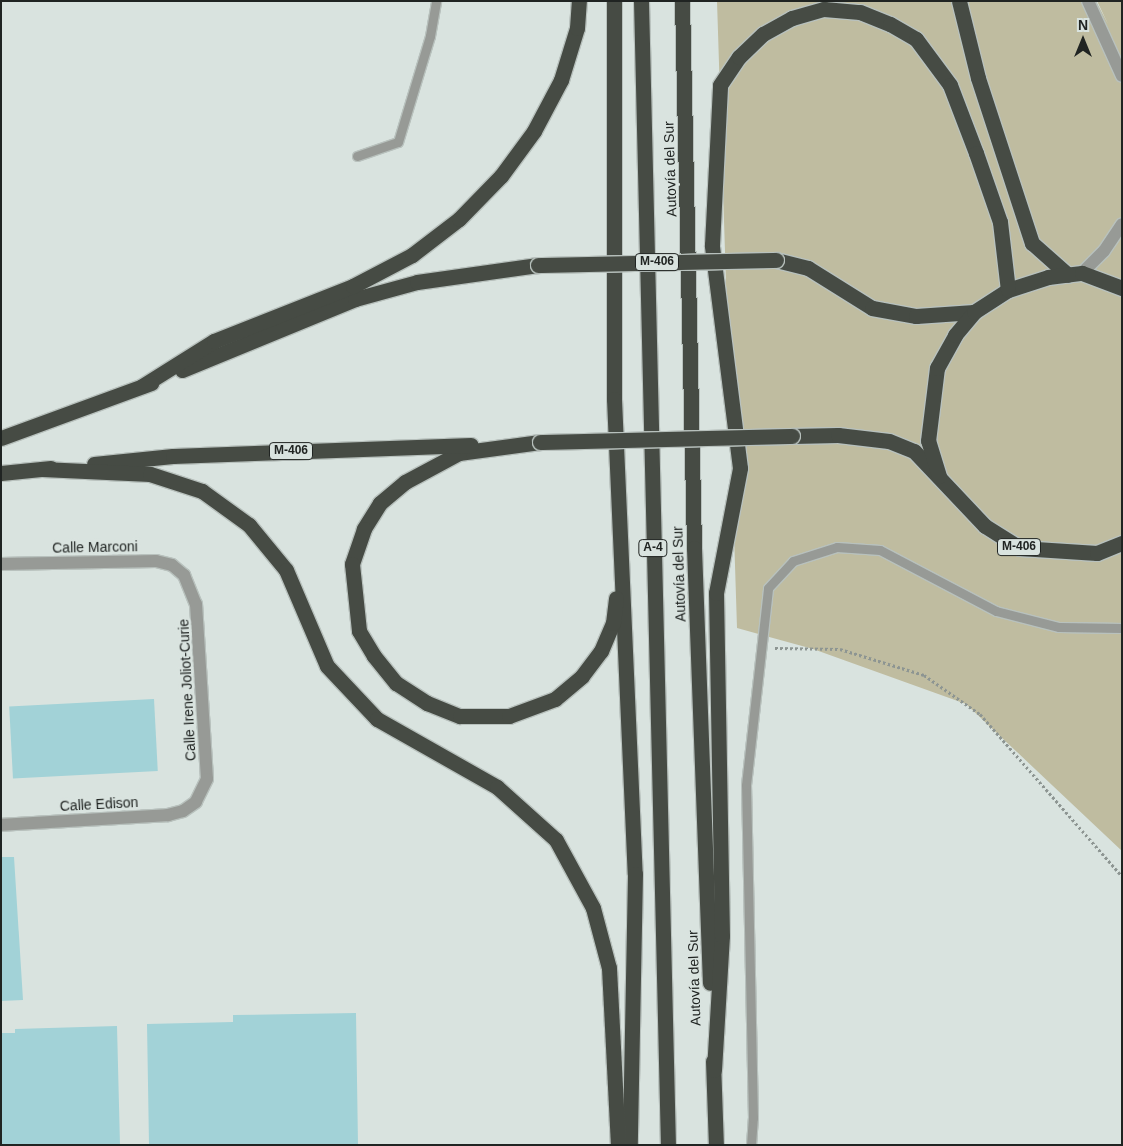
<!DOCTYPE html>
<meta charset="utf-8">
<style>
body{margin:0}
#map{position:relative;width:1123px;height:1146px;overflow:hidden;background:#d9e3df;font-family:Arial,sans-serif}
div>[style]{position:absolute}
.green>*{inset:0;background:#bfbca0}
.building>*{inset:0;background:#a2d2d7;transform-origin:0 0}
.path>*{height:3px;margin-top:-1.5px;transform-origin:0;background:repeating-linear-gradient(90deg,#8d9592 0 2.5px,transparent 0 5px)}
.roads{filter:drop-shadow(1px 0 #b8c1bd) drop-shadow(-1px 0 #b8c1bd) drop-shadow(0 1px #b8c1bd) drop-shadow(0 -1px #b8c1bd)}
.lane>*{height:9px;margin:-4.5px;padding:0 4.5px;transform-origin:4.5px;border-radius:4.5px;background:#979a96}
.street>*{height:12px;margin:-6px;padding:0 6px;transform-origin:6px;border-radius:6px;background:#979a96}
.highway>*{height:15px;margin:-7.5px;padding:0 7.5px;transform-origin:7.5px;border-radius:7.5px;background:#464b44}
.bridges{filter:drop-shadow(1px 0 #b8c1bd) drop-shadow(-1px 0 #b8c1bd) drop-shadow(0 1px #b8c1bd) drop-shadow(0 -1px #b8c1bd)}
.highway-bridge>*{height:15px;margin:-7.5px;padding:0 7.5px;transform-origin:7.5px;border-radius:7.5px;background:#464b44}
span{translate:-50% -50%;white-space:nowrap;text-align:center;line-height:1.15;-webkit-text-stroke:5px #d9e3df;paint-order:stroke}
.shield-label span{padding:1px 4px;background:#d9e3df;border:1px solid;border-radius:4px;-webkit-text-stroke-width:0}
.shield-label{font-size:12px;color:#202422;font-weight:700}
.street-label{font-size:14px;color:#202422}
.frame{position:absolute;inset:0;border:2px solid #202422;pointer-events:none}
.north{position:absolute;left:1058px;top:15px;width:50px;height:50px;-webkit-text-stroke:4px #d9e3df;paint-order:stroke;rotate:0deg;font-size:14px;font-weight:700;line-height:20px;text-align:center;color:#202422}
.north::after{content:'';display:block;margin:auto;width:18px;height:22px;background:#202422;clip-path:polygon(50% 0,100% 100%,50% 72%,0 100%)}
</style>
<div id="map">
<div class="green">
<i style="clip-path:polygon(717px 1px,1096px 1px,1108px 24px,1097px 1px,1122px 1px,1122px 851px,966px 704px,813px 649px,737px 628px)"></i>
</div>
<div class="building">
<i style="left:154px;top:699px;width:72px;height:145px;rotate:87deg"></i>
<i style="clip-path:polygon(1px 857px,14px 857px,23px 1000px,1px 1001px)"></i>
<i style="clip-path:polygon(356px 1013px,358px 1145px,149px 1145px,147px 1024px,233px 1022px,233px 1015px)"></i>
<i style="clip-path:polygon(117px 1026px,120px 1145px,1px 1145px,1px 1033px,15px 1033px,15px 1029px)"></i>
</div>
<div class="path">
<i style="left:775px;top:648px;width:65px;rotate:0.9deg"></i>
<i style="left:840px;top:649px;width:88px;rotate:17.2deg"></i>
<i style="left:924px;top:675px;width:68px;rotate:34.9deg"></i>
<i style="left:980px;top:714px;width:215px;rotate:48.8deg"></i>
</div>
<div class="roads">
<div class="lane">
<i style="left:357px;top:156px;width:43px;rotate:-18.9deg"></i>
<i style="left:398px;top:142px;width:111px;rotate:-73.2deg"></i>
<i style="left:430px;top:36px;width:36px;rotate:-80deg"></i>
<i style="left:751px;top:1145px;width:27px;rotate:-86deg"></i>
<i style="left:753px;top:1118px;width:333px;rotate:-91.2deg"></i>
<i style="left:746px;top:785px;width:198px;rotate:-83.6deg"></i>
<i style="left:768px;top:588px;width:37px;rotate:-47deg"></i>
<i style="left:793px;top:561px;width:46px;rotate:-17.7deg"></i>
<i style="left:837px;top:547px;width:43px;rotate:4deg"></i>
<i style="left:880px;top:550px;width:131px;rotate:27.7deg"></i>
<i style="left:996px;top:611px;width:65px;rotate:14.3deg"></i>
<i style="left:1059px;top:627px;width:63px;rotate:0.9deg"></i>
</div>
<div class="street">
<i style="left:1088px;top:1px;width:82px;rotate:65.6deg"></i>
<i style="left:1082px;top:273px;width:31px;rotate:-45deg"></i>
<i style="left:1104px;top:251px;width:32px;rotate:-56deg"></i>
<i style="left:1px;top:564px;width:155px;rotate:-1.1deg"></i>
<i style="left:156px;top:561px;width:16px;rotate:14deg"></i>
<i style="left:172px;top:565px;width:16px;rotate:40deg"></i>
<i style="left:184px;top:575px;width:31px;rotate:68deg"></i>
<i style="left:196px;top:604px;width:175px;rotate:86.4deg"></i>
<i style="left:207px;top:779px;width:25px;rotate:116deg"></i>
<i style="left:196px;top:802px;width:16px;rotate:145deg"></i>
<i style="left:183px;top:811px;width:16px;rotate:165deg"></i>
<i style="left:168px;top:815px;width:167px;rotate:176.6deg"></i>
</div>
<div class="highway">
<i style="left:614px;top:1px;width:398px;rotate:90deg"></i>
<i style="left:614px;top:399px;width:475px;rotate:87.5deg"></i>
<i style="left:635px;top:874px;width:271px;rotate:91.1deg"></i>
<i style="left:641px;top:1px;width:1144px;rotate:88.65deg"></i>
<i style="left:682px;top:1px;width:547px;rotate:88.74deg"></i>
<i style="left:694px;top:548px;width:435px;rotate:87.9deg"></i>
<i style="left:959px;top:1px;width:79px;rotate:76.1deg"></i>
<i style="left:978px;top:78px;width:174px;rotate:71.9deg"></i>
<i style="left:1032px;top:243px;width:48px;rotate:41.6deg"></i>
<i style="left:776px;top:260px;width:33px;rotate:14deg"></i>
<i style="left:808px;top:268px;width:75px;rotate:32deg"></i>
<i style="left:872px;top:308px;width:45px;rotate:10.3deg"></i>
<i style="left:916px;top:316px;width:58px;rotate:-3.9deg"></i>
<i style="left:182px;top:370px;width:187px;rotate:-22.3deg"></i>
<i style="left:355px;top:299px;width:64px;rotate:-15.3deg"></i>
<i style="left:417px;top:282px;width:122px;rotate:-8deg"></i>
<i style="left:142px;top:386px;width:85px;rotate:-32deg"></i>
<i style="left:214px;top:341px;width:149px;rotate:-21.6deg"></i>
<i style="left:353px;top:286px;width:67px;rotate:-27.7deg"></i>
<i style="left:412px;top:255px;width:59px;rotate:-37.5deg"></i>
<i style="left:459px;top:219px;width:60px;rotate:-45.7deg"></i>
<i style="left:501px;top:176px;width:56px;rotate:-53.7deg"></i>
<i style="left:534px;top:131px;width:58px;rotate:-62.1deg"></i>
<i style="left:561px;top:80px;width:54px;rotate:-72.9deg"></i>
<i style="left:577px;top:28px;width:27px;rotate:-86deg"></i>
<i style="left:792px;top:436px;width:46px;rotate:-1.2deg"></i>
<i style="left:838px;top:435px;width:51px;rotate:6.7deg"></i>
<i style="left:889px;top:441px;width:27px;rotate:22deg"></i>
<i style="left:914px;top:451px;width:103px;rotate:46.6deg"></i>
<i style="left:985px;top:526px;width:41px;rotate:32.2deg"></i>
<i style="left:1020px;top:548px;width:77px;rotate:3.7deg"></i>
<i style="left:1097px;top:553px;width:27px;rotate:-22deg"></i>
<i style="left:1px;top:438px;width:160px;rotate:-20.1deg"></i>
<i style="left:540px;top:442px;width:82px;rotate:172.3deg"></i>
<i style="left:459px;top:453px;width:61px;rotate:151.8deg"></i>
<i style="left:405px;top:482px;width:33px;rotate:140deg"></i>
<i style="left:380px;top:503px;width:31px;rotate:122deg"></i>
<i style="left:364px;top:529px;width:37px;rotate:109deg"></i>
<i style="left:352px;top:564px;width:67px;rotate:84deg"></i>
<i style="left:359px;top:631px;width:29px;rotate:59deg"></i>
<i style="left:374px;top:656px;width:35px;rotate:51deg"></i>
<i style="left:396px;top:683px;width:37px;rotate:33deg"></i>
<i style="left:427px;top:703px;width:35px;rotate:22deg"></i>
<i style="left:460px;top:716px;width:49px"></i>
<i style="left:509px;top:716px;width:49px;rotate:-20.3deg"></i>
<i style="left:555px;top:699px;width:35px;rotate:-40deg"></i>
<i style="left:582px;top:676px;width:31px;rotate:-53deg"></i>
<i style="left:601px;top:651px;width:30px;rotate:-67deg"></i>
<i style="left:613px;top:623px;width:25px;rotate:-83deg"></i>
<i style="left:94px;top:464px;width:79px;rotate:-5.8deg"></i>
<i style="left:173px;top:456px;width:298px;rotate:-2.1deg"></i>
<i style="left:42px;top:469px;width:108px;rotate:2.7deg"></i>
<i style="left:150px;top:474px;width:55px;rotate:18.1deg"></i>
<i style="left:202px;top:491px;width:58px;rotate:35.9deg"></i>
<i style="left:249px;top:525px;width:58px;rotate:50.6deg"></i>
<i style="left:286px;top:570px;width:104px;rotate:66.9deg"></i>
<i style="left:327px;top:666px;width:73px;rotate:46.7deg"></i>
<i style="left:377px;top:719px;width:138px;rotate:29.5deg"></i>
<i style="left:497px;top:787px;width:79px;rotate:41.9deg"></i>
<i style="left:556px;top:840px;width:77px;rotate:61.4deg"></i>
<i style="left:593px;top:908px;width:62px;rotate:75.1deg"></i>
<i style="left:609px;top:968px;width:177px;rotate:87.1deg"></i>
<i style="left:1px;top:473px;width:50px;rotate:-5.7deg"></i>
<i style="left:939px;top:476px;width:37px;rotate:-107deg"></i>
<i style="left:928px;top:441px;width:74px;rotate:-83deg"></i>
<i style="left:937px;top:368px;width:38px;rotate:-61deg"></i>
<i style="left:955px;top:335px;width:30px;rotate:-50deg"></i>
<i style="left:974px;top:312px;width:40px;rotate:-32.9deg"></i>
<i style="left:1008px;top:290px;width:42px;rotate:-18deg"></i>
<i style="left:1048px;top:277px;width:34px;rotate:-7deg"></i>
<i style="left:1082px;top:273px;width:43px;rotate:20.6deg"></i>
<i style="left:713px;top:1061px;width:84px;rotate:88deg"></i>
<i style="left:714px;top:1070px;width:134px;rotate:-86.6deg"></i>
<i style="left:722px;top:936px;width:343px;rotate:-91deg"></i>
<i style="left:716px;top:593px;width:127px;rotate:-79.1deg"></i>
<i style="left:740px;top:468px;width:225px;rotate:-97.2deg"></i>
<i style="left:712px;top:245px;width:160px;rotate:-87.1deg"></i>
<i style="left:720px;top:85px;width:34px;rotate:-56deg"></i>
<i style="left:739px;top:57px;width:33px;rotate:-44deg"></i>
<i style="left:763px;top:34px;width:33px;rotate:-29deg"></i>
<i style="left:792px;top:18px;width:33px;rotate:-16deg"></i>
<i style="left:824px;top:9px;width:36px;rotate:5deg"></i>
<i style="left:860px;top:12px;width:32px;rotate:22deg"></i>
<i style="left:890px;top:24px;width:30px;rotate:30deg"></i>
<i style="left:916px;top:39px;width:57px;rotate:53.5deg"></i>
<i style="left:950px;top:85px;width:73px;rotate:69.1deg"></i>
<i style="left:976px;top:153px;width:73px;rotate:70.8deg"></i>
<i style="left:1000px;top:222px;width:68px;rotate:83.3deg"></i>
</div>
</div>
<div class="bridges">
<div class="highway-bridge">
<i style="left:538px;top:265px;width:238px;rotate:-1.2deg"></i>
<i style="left:540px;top:442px;width:252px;rotate:-1.4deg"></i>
</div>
</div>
<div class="shield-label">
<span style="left:657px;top:262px">M-406</span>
<span style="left:291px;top:451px">M-406</span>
<span style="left:1019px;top:547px">M-406</span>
<span style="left:653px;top:548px">A-4</span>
</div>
<div class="street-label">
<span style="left:670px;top:169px;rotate:-92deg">Autovía del Sur</span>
<span style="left:95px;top:547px;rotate:-1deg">Calle Marconi</span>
<span style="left:679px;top:574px;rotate:-92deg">Autovía del Sur</span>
<span style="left:187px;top:690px;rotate:-93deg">Calle Irene Joliot-Curie</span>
<span style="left:99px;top:804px;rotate:-3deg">Calle Edison</span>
<span style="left:694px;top:978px;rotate:-92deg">Autovía del Sur</span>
</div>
<div class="frame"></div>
<div class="north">N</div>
</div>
